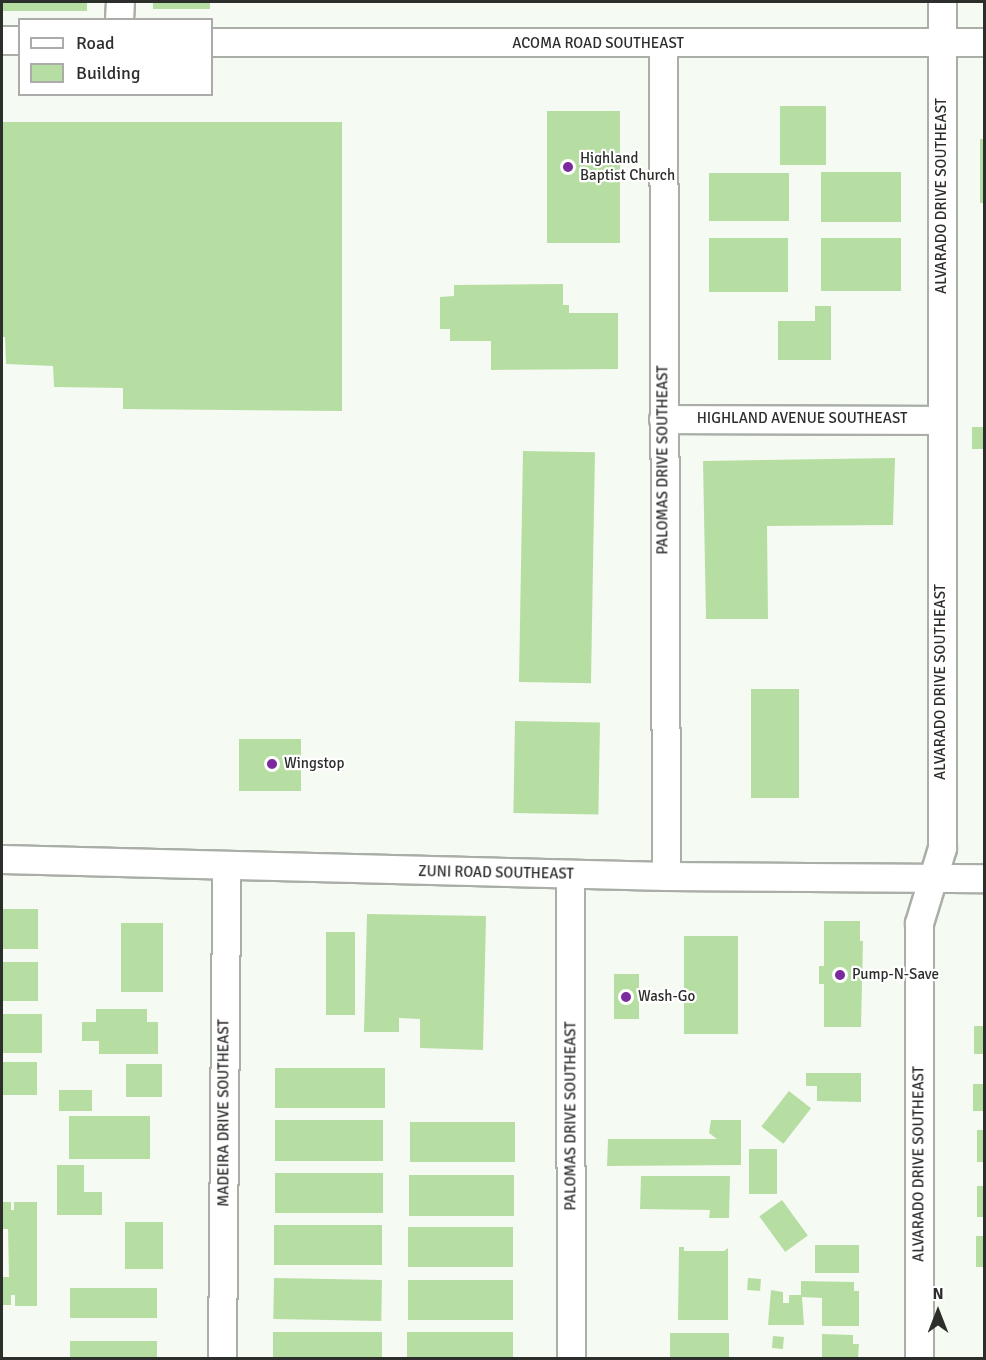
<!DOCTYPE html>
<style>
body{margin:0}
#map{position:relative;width:986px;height:1360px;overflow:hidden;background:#f5fbf2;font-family:Signika,sans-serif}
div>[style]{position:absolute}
.building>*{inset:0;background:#b7dea2;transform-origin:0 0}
.roads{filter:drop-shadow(2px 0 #a9aea6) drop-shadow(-2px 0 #a9aea6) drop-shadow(0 2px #a9aea6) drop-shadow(0 -2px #a9aea6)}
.minor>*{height:27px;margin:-13.5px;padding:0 13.5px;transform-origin:13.5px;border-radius:13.5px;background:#fff}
.dots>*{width:16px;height:16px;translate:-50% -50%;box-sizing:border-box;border:3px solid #fff;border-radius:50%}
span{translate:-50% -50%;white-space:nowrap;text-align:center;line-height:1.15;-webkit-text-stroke:4.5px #fff;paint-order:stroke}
.street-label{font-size:15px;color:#2c2e2b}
.poi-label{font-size:15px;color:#2c2e2b}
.left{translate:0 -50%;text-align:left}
.frame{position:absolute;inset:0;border:3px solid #2c2e2b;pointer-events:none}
.legend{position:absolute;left:18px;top:18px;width:195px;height:78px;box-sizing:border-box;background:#fff;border:2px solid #ababaa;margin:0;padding:8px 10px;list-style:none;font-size:18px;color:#2c2e2b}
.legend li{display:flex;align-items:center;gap:12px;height:30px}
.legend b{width:30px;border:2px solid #ababaa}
.north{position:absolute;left:908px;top:1282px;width:60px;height:60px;-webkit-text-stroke:4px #fff;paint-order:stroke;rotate:0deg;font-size:16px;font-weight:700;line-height:24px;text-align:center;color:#2c2e2b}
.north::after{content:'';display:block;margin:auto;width:21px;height:27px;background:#2c2e2b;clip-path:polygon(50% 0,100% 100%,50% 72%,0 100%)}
</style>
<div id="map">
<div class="building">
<i style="left:2px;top:2px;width:85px;height:9px"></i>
<i style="left:153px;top:2px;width:57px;height:7px"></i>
<i style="left:780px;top:106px;width:46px;height:59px"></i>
<i style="left:547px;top:111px;width:73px;height:132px"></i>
<i style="clip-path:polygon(2px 122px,342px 122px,342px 411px,123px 409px,123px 388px,54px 387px,53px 366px,6px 364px,5px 337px,2px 337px)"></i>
<i style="left:980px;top:139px;width:4px;height:64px"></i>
<i style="left:821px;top:172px;width:80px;height:50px"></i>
<i style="left:709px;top:173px;width:80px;height:48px"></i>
<i style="left:709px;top:238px;width:79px;height:54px"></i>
<i style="left:821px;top:238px;width:80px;height:53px"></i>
<i style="clip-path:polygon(563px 284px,563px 305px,569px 305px,569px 313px,618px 313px,618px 369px,491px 370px,491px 341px,450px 341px,450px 329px,440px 329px,440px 297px,454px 296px,454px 285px)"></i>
<i style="clip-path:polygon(815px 306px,831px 306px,831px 360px,778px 360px,778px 321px,815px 321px)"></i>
<i style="left:972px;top:427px;width:12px;height:22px"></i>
<i style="left:523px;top:451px;width:72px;height:231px;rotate:1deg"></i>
<i style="clip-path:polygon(895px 458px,893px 525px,767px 526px,768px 619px,706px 619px,703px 461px)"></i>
<i style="left:751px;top:689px;width:48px;height:109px"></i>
<i style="left:515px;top:721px;width:85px;height:92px;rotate:1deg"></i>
<i style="left:239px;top:739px;width:62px;height:52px"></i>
<i style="left:2px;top:909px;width:36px;height:40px"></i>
<i style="clip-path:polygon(367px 914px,486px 916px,483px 1050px,420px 1048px,420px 1019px,399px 1018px,399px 1032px,364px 1032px)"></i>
<i style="clip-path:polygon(824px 921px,860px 921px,860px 941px,863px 941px,861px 1027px,824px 1027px,824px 984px,819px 984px,819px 966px,824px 966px)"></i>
<i style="left:121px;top:923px;width:42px;height:69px"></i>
<i style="left:326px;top:932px;width:29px;height:83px"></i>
<i style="left:684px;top:936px;width:54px;height:98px"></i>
<i style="left:2px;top:962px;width:36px;height:39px"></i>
<i style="left:614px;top:974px;width:25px;height:45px"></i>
<i style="clip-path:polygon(96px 1009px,147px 1009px,147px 1022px,158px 1022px,158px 1054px,99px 1054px,99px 1041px,82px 1041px,82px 1022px,96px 1022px)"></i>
<i style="left:2px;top:1014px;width:40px;height:39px"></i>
<i style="left:974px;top:1026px;width:10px;height:28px"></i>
<i style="left:2px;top:1062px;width:35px;height:33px"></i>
<i style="left:126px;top:1064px;width:36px;height:33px"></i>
<i style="left:275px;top:1068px;width:110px;height:40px"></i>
<i style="clip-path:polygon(806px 1073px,861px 1073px,861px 1102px,817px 1101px,817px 1086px,806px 1086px)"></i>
<i style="left:973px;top:1084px;width:11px;height:27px"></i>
<i style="left:59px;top:1090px;width:33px;height:21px"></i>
<i style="left:789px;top:1091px;width:28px;height:45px;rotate:38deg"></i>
<i style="left:69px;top:1116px;width:81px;height:43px"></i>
<i style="left:275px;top:1120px;width:108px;height:41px"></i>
<i style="clip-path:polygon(711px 1120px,741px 1120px,741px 1165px,607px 1166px,608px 1139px,717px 1139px,709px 1133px)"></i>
<i style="left:410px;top:1122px;width:105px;height:40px"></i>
<i style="left:977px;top:1130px;width:7px;height:32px"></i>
<i style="left:749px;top:1149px;width:28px;height:45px"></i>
<i style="clip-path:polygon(57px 1165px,84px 1165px,84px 1192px,102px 1192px,102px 1215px,57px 1215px)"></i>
<i style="left:275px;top:1173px;width:108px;height:40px"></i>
<i style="left:409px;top:1175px;width:105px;height:41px"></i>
<i style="clip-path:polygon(641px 1176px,730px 1176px,729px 1218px,709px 1218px,710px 1210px,640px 1209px)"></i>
<i style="left:977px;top:1186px;width:7px;height:31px"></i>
<i style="left:782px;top:1200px;width:44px;height:28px;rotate:54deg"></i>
<i style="clip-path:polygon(2px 1202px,11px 1202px,11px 1210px,14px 1210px,14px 1202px,37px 1202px,37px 1306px,15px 1306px,15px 1295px,11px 1295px,11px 1305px,2px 1305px,2px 1277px,9px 1277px,8px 1229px,2px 1229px)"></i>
<i style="left:125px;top:1222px;width:38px;height:47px"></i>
<i style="left:274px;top:1225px;width:108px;height:40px"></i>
<i style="left:408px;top:1227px;width:105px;height:40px"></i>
<i style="left:976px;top:1236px;width:8px;height:31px"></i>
<i style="left:815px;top:1245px;width:44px;height:28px"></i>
<i style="clip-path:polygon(679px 1247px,684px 1247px,684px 1251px,724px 1251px,728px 1248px,728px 1320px,678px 1320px)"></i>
<i style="left:274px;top:1278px;width:108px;height:41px;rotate:1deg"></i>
<i style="left:748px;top:1278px;width:13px;height:12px;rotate:4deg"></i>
<i style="left:408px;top:1280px;width:105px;height:40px"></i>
<i style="clip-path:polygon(801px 1281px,854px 1282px,854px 1291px,859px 1291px,859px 1326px,822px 1326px,822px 1298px,802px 1297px,804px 1325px,768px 1325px,771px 1290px,783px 1292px,783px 1303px,789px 1303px,789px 1295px,801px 1295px)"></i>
<i style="left:70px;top:1288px;width:87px;height:30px"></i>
<i style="left:273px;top:1332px;width:109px;height:26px"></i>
<i style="left:407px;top:1332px;width:106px;height:26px"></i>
<i style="left:670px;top:1333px;width:59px;height:25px"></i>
<i style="clip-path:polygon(822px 1334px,853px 1335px,853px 1344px,859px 1344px,858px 1358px,822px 1358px)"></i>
<i style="left:773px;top:1336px;width:11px;height:12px;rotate:5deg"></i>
<i style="left:70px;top:1341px;width:87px;height:17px"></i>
</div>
<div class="roads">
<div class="minor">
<i style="left:119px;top:20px;width:18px;rotate:-87deg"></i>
<i style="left:2px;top:40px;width:18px"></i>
<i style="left:212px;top:42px;width:772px"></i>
<i style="left:663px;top:44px;width:832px;rotate:89.79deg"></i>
<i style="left:663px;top:419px;width:278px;rotate:0.2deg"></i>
<i style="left:2px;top:859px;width:664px;rotate:1.47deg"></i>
<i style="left:666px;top:876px;width:318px;rotate:0.4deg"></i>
<i style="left:570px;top:874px;width:484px;rotate:89.9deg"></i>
<i style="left:222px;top:1358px;width:490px;rotate:-89.5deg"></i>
<i style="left:919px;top:1358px;width:435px;rotate:-90deg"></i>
<i style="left:919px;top:923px;width:78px;rotate:-73deg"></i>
<i style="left:942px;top:848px;width:846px;rotate:-90deg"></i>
</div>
</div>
<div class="dots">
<i style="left:568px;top:167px;background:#7c2b9c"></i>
<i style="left:272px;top:764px;background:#7c2b9c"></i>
<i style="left:840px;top:975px;background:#7c2b9c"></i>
<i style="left:626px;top:997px;background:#7c2b9c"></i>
</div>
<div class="street-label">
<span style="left:598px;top:44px">ACOMA ROAD SOUTHEAST</span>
<span style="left:942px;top:196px;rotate:-90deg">ALVARADO DRIVE SOUTHEAST</span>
<span style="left:802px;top:419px">HIGHLAND AVENUE SOUTHEAST</span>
<span style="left:663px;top:460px;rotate:-90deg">PALOMAS DRIVE SOUTHEAST</span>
<span style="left:941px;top:682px;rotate:-90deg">ALVARADO DRIVE SOUTHEAST</span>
<span style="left:496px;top:873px;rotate:1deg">ZUNI ROAD SOUTHEAST</span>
<span style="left:224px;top:1113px;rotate:-90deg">MADEIRA DRIVE SOUTHEAST</span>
<span style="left:571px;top:1116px;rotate:-90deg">PALOMAS DRIVE SOUTHEAST</span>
<span style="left:919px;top:1164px;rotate:-90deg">ALVARADO DRIVE SOUTHEAST</span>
</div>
<div class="poi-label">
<span class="left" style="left:580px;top:167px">Highland<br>Baptist Church</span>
<span class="left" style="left:284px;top:764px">Wingstop</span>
<span class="left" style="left:852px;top:975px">Pump-N-Save</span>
<span class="left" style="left:638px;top:997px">Wash-Go</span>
</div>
<div class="frame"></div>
<ul class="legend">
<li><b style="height:8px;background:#fff"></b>Road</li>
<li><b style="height:16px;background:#b7dea2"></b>Building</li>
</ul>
<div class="north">N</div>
</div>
